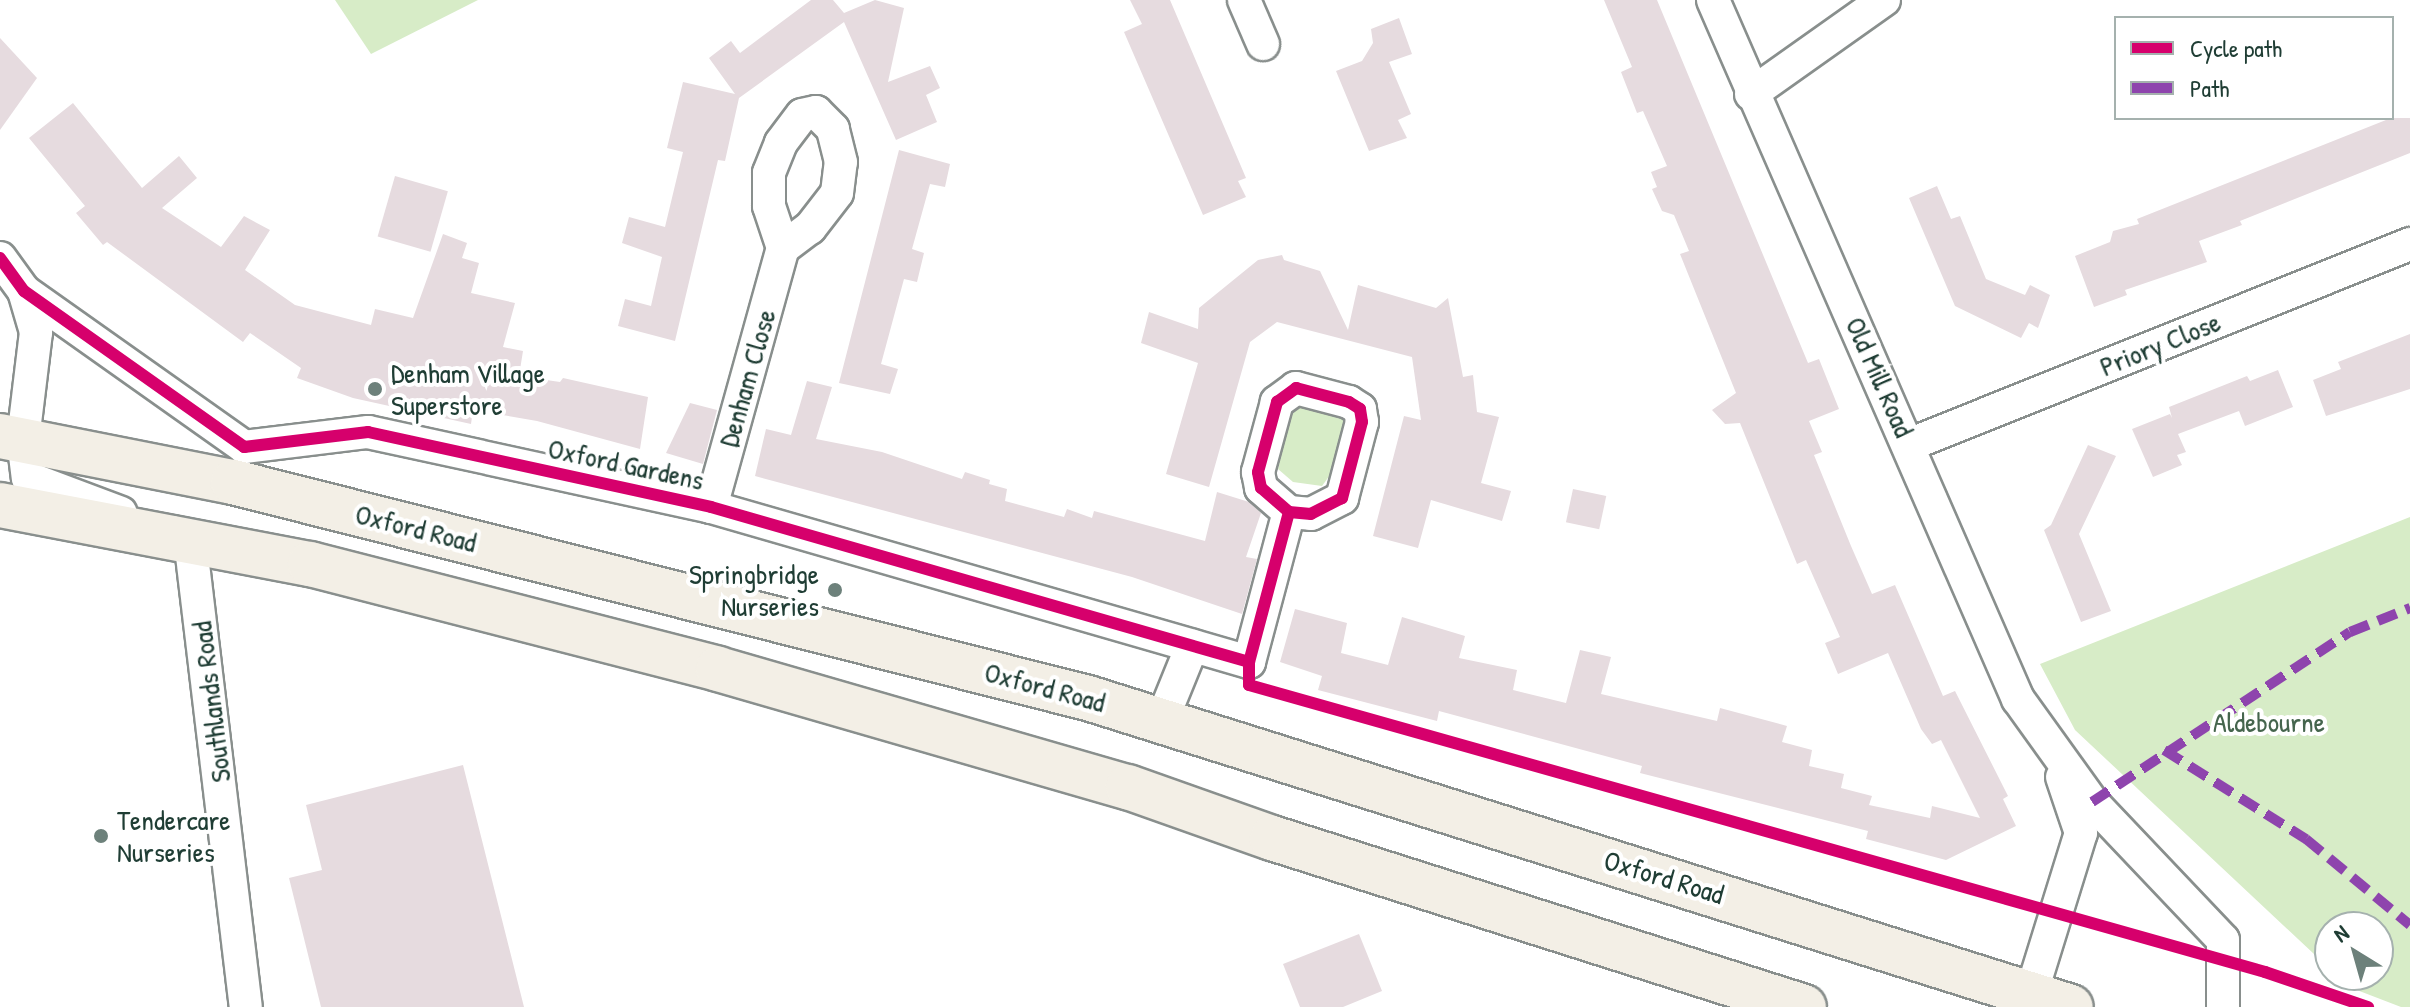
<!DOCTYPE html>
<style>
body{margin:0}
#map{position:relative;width:2410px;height:1007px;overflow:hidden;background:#fff;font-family:"Patrick Hand",sans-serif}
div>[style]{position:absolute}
.green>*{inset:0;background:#d7ecc7}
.building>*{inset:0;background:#e6dbdf;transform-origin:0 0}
.roads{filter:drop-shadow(2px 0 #898f8d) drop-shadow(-2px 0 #898f8d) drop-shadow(0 2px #898f8d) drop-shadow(0 -2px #898f8d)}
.minor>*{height:32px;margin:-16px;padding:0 16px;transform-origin:16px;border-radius:16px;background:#fff}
.highway>*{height:44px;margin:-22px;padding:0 22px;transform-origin:22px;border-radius:22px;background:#f3efe6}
.quiet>*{height:10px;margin-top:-5px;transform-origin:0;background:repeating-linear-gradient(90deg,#8e44ad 0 20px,transparent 0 30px)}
.cycleway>*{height:12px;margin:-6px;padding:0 6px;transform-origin:6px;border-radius:6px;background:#d6006c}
.dots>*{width:22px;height:22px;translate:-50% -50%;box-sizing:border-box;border:4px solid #fff;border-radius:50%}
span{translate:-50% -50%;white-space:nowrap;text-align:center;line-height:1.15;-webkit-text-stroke:8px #fff;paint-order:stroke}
.street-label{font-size:28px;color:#1f3d34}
.poi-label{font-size:28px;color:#1f3d34}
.left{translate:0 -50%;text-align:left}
.right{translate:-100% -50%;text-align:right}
.park-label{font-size:28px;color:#45654d}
.legend{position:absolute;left:2114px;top:16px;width:280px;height:104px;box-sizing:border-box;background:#fff;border:2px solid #a5b1ae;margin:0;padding:10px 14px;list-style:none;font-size:24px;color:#1f3d34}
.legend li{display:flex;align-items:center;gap:16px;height:40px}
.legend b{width:40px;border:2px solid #a5b1ae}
.north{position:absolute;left:2314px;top:911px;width:80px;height:80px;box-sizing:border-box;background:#fff;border:2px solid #a5b1ae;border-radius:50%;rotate:323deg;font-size:22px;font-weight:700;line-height:32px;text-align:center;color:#1f3d34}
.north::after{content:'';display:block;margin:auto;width:28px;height:36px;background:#6d817b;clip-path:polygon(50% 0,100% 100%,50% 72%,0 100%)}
</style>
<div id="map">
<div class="green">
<i style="clip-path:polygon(335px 0,478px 0,371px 54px)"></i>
<i style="clip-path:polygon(1299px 402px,1341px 414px,1344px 420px,1333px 471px,1322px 486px,1293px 482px,1278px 469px,1291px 410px)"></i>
<i style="clip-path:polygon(2410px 517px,2410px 1007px,2401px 1007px,2349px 987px,2336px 975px,2378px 975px,2378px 927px,2330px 927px,2330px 969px,2075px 730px,2040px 664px)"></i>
</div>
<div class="building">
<i style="clip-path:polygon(811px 0,833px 0,844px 13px,875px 0,904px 8px,888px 82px,930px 66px,940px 88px,926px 95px,937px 122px,896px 140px,844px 22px,739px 98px,725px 161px,718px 160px,675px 341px,618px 326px,625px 299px,651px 306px,662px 257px,622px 243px,629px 217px,665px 227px,683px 152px,667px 148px,683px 82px,735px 94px,709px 58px,731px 41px,740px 53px)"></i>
<i style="clip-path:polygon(1130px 0,1170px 0,1246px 178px,1238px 181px,1246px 197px,1203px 215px,1124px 32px,1142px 24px)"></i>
<i style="clip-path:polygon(1604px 0,1657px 0,1808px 363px,1819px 359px,1839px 409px,1809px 421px,1822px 452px,1814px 455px,1851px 546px,1872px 594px,1895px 585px,1943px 696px,1955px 691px,2008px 796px,2003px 799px,2016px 826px,1946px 860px,1866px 839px,1868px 831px,1640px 773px,1642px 766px,1439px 711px,1437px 721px,1318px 690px,1322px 676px,1280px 662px,1295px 609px,1347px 623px,1341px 653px,1388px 665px,1402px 617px,1465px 636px,1459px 658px,1517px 670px,1513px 690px,1566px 703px,1580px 650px,1611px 657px,1601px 694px,1717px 721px,1720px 708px,1787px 726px,1782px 742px,1812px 750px,1809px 766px,1844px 774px,1841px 788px,1872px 796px,1869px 805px,1930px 818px,1932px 806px,1980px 818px,1941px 740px,1932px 744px,1921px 729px,1888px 653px,1838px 674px,1825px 643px,1840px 637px,1806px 560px,1797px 564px,1740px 423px,1725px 424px,1712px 410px,1736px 393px,1680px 254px,1689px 251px,1674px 215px,1662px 211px,1652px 189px,1657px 187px,1651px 172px,1667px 166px,1643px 111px,1637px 113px,1621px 72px,1632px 67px)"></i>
<i style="clip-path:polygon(1399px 18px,1412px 54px,1389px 62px,1411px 114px,1398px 120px,1407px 138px,1369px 151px,1336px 71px,1362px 61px,1373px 43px,1371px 29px)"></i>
<i style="clip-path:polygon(0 38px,37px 78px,0 130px)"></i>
<i style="clip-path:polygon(73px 103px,142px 188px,179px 156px,197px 178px,162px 208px,221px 247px,244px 216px,270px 230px,245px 270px,295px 305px,371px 325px,375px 309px,413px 318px,443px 234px,467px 243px,462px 258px,479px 263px,471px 293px,515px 303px,503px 347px,523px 351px,519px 376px,560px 382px,563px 378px,648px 397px,640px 449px,537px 421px,473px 410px,471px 424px,353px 398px,297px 378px,301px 368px,250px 333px,243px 342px,107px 242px,103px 245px,76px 213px,85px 206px,29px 138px)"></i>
<i style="clip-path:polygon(2391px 118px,2410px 118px,2410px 153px,2240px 221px,2242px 225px,2199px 241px,2207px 262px,2125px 290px,2127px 295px,2094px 307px,2075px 256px,2110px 242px,2113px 231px,2139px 224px,2137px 219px)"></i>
<i style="clip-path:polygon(899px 150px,950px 164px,945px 187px,930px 184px,912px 249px,924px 253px,917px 282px,904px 279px,881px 364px,898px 369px,890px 394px,839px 383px)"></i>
<i style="left:395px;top:176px;width:55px;height:63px;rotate:16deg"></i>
<i style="clip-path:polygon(1937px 186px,1951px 219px,1960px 216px,1986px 279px,2025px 295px,2030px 285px,2050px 295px,2038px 328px,2029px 323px,2021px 338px,1955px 306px,1909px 198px)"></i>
<i style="clip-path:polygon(1282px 255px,1284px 260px,1320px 271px,1348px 330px,1358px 285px,1436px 308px,1448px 298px,1463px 377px,1473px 375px,1477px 412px,1499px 417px,1481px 483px,1511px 491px,1502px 521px,1431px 500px,1418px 548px,1373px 536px,1404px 416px,1421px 420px,1412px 357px,1277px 322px,1250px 342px,1209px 487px,1166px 474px,1198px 363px,1141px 343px,1149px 312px,1198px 329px,1199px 308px,1258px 260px)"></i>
<i style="clip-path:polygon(2410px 334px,2410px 389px,2326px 416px,2313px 380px,2341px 369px,2338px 362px)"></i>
<i style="clip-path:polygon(2278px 370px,2293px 407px,2245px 426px,2239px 411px,2178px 434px,2186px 452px,2177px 455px,2182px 465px,2153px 477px,2132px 429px,2170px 414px,2172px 418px,2169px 407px,2247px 376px,2250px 381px)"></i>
<i style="clip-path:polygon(807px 381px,832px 387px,816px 439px,882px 452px,962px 479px,965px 472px,990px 480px,989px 484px,1007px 489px,1005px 501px,1064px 517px,1067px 509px,1092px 518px,1094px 511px,1205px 541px,1217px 492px,1249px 502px,1261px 513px,1246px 557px,1257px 559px,1242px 614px,1132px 577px,755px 476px,766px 429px,791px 435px)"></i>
<i style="clip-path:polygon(690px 403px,717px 410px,703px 464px,666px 453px)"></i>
<i style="clip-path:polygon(2088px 445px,2116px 456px,2079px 534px,2111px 611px,2081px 622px,2044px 530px,2051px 525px)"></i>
<i style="left:1573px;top:489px;width:34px;height:34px;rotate:12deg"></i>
<i style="clip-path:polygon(463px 765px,524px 1007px,321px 1007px,289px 878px,322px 870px,306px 805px)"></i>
<i style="clip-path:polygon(1359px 934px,1382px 991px,1343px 1007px,1300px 1007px,1283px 964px)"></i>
</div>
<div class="roads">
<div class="minor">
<i style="left:1244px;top:0;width:48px;rotate:66.6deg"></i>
<i style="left:1713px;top:0;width:763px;rotate:66.43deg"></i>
<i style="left:2018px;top:699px;width:127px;rotate:54.3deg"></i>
<i style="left:2092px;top:802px;width:190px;rotate:46.5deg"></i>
<i style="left:2223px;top:940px;width:67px;rotate:90deg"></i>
<i style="left:1751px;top:94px;width:163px;rotate:-35.3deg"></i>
<i style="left:0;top:258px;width:41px;rotate:54deg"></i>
<i style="left:24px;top:291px;width:270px;rotate:35.3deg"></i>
<i style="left:244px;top:447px;width:125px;rotate:-6.9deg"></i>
<i style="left:368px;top:432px;width:351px;rotate:12.3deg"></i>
<i style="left:711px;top:507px;width:560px;rotate:16.07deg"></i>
<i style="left:1249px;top:662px;width:155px;rotate:-75.1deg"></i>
<i style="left:1289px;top:512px;width:22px;rotate:5deg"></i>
<i style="left:1311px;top:514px;width:35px;rotate:-27deg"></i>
<i style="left:1342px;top:498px;width:79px;rotate:-75.3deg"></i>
<i style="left:1362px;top:422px;width:13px;rotate:-99deg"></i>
<i style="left:1360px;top:409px;width:13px;rotate:-148deg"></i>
<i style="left:1349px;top:402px;width:55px;rotate:-165.2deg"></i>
<i style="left:1296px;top:388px;width:24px;rotate:144deg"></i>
<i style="left:1277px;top:402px;width:73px;rotate:105.2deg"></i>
<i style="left:1258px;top:472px;width:16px;rotate:79deg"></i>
<i style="left:1261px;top:488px;width:37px;rotate:41deg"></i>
<i style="left:24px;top:291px;width:43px;rotate:73.7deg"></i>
<i style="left:36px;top:332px;width:108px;rotate:96.9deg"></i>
<i style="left:23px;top:439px;width:39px;rotate:83deg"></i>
<i style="left:28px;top:478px;width:99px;rotate:20.6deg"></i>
<i style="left:1911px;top:444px;width:538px;rotate:-21.84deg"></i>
<i style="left:711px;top:507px;width:269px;rotate:-74.5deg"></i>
<i style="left:783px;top:248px;width:34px;rotate:-37deg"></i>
<i style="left:810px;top:228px;width:44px;rotate:-52.4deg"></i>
<i style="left:837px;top:193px;width:31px;rotate:-83deg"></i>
<i style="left:841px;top:162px;width:34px;rotate:-104deg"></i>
<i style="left:833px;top:129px;width:24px;rotate:-135deg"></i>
<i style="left:816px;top:112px;width:14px;rotate:168deg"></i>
<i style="left:802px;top:115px;width:35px;rotate:127deg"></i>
<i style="left:781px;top:143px;width:32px;rotate:112deg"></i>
<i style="left:769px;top:173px;width:33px;rotate:90deg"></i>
<i style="left:769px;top:206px;width:44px;rotate:71.6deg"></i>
<i style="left:172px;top:532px;width:19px;rotate:21deg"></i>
<i style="left:190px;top:539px;width:471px;rotate:83.2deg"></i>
<i style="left:1162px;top:720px;width:80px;rotate:-67.9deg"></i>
<i style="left:2027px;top:1007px;width:182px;rotate:-72.8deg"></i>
<i style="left:2081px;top:833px;width:59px;rotate:-108.7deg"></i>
</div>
<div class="highway">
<i style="left:0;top:436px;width:237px;rotate:11.2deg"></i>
<i style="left:233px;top:482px;width:882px;rotate:14.18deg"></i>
<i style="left:1088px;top:698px;width:1030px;rotate:17.45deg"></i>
<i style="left:0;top:505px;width:316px;rotate:10.8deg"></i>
<i style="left:310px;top:564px;width:421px;rotate:14.4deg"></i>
<i style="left:718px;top:669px;width:427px;rotate:16.1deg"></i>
<i style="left:1128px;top:787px;width:153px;rotate:19.5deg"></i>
<i style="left:1272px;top:838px;width:558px;rotate:17.62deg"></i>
</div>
</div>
<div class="quiet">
<i style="left:2164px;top:750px;width:168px;rotate:32.1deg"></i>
<i style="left:2306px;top:839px;width:135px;rotate:39.6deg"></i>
<i style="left:2092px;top:802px;width:309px;rotate:-33.4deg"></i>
<i style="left:2350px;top:632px;width:65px;rotate:-21.8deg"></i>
</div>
<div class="cycleway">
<i style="left:0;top:258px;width:41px;rotate:54deg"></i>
<i style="left:24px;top:291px;width:270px;rotate:35.3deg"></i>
<i style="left:244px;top:447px;width:125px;rotate:-6.9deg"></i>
<i style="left:368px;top:432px;width:351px;rotate:12.3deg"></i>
<i style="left:711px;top:507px;width:560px;rotate:16.07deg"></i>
<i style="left:1289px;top:512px;width:37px;rotate:-139deg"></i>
<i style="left:1261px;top:488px;width:16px;rotate:-101deg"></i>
<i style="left:1258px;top:472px;width:73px;rotate:-74.8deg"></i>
<i style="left:1277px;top:402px;width:24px;rotate:-36deg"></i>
<i style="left:1296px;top:388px;width:55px;rotate:14.8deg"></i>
<i style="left:1349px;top:402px;width:13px;rotate:32deg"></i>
<i style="left:1360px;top:409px;width:13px;rotate:81deg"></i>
<i style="left:1362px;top:422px;width:79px;rotate:104.7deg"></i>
<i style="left:1342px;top:498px;width:35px;rotate:153deg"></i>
<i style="left:1311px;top:514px;width:22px;rotate:-175deg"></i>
<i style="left:1289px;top:512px;width:155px;rotate:104.9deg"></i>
<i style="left:1249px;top:662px;width:23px;rotate:90deg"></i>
<i style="left:1249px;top:685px;width:1056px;rotate:15.77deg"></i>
<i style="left:2265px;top:972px;width:109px;rotate:18.8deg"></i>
</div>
<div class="dots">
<i style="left:375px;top:389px;background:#6d817b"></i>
<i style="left:835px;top:590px;background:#6d817b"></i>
<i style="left:101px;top:836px;background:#6d817b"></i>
</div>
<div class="street-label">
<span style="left:2160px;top:344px;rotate:-22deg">Priory Close</span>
<span style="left:1880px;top:377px;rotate:66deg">Old Mill Road</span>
<span style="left:747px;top:378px;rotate:-74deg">Denham Close</span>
<span style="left:626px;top:464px;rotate:12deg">Oxford Gardens</span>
<span style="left:416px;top:528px;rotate:14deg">Oxford Road</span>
<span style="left:1045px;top:687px;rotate:15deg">Oxford Road</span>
<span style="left:211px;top:702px;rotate:-97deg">Southlands Road</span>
<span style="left:1664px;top:877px;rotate:17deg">Oxford Road</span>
</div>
<div class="poi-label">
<span class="left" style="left:391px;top:389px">Denham Village<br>Superstore</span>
<span class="right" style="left:819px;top:590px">Springbridge<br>Nurseries</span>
<span class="left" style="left:117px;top:836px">Tendercare<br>Nurseries</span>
</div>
<div class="park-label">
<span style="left:2269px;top:722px">Aldebourne</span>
</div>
<ul class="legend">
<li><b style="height:10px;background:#d6006c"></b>Cycle path</li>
<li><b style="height:10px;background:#8e44ad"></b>Path</li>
</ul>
<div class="north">N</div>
</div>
